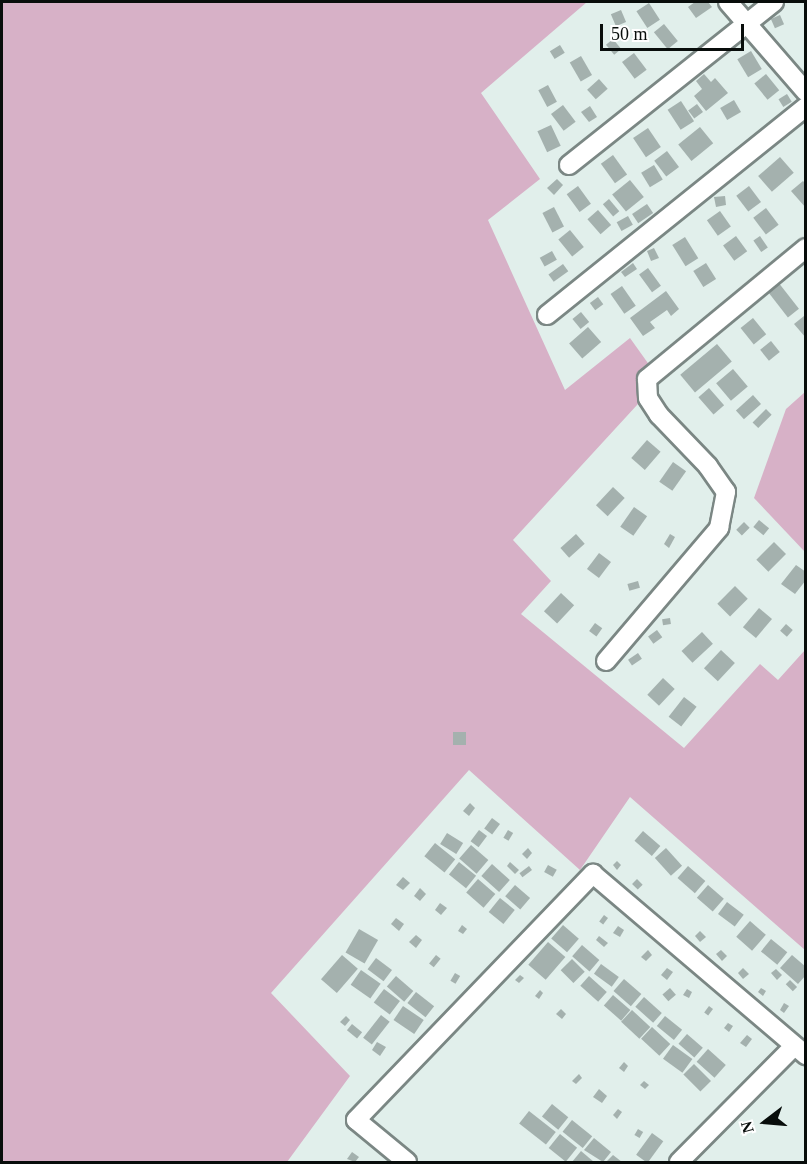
<!DOCTYPE html>
<style>
body{margin:0}
#map{position:relative;width:807px;height:1164px;overflow:hidden;background:#e1efeb;font-family:"Times New Roman",serif}
div>[style]{position:absolute}
.green>*{inset:0;background:#d7b1c7}
.building>*{inset:0;background:#a4b1ae;transform-origin:0 0}
.roads{filter:drop-shadow(2px 0 #7b8784) drop-shadow(-2px 0 #7b8784) drop-shadow(0 2px #7b8784) drop-shadow(0 -2px #7b8784)}
.minor>*{height:18px;margin:-9px;padding:0 9px;transform-origin:9px;border-radius:9px;background:#fff}
span{translate:-50% -50%;white-space:nowrap;text-align:center;line-height:1.15;-webkit-text-stroke:5px #fff;paint-order:stroke}
.frame{position:absolute;inset:0;border:3px solid #080d0b;pointer-events:none}
.north{position:absolute;left:735px;top:1092px;width:60px;height:60px;-webkit-text-stroke:4px #fff;paint-order:stroke;rotate:254deg;font-size:16px;font-weight:700;line-height:24px;text-align:center;color:#080d0b}
.north::after{content:'';display:block;margin:auto;width:21px;height:27px;background:#080d0b;clip-path:polygon(50% 0,100% 100%,50% 72%,0 100%)}
.scale{position:absolute;left:600px;top:24px;width:144px;height:27px;box-sizing:border-box;border:3px solid #080d0b;border-top:0;padding-left:8px;font-size:18px;line-height:21px;white-space:nowrap;color:#080d0b;-webkit-text-stroke:4px #fff;paint-order:stroke}
</style>
<div id="map">
<div class="green">
<i style="clip-path:polygon(2px 2px,587px 2px,481px 93px,540px 179px,488px 220px,565px 390px,630px 338px,660px 380px,513px 540px,551px 581px,521px 614px,684px 748px,760px 664px,778px 680px,805px 650px,805px 950px,630px 797px,580px 870px,469px 770px,271px 993px,350px 1076px,287px 1162px,2px 1162px)"></i>
<i style="clip-path:polygon(805px 392px,805px 552px,754px 498px,786px 409px)"></i>
</div>
<div class="building">
<i style="clip-path:polygon(695px 2px,708px 2px,712px 7px,696px 18px,688px 7px)"></i>
<i style="left:649px;top:3px;width:20px;height:15px;rotate:57deg"></i>
<i style="left:621px;top:10px;width:13px;height:11px;rotate:67deg"></i>
<i style="left:780px;top:15px;width:10px;height:10px;rotate:66deg"></i>
<i style="left:664px;top:24px;width:22px;height:13px;rotate:51deg"></i>
<i style="left:613px;top:39px;width:13px;height:9px;rotate:51deg"></i>
<i style="left:560px;top:45px;width:9px;height:12px;rotate:58deg"></i>
<i style="left:751px;top:51px;width:21px;height:16px;rotate:59deg"></i>
<i style="left:634px;top:53px;width:21px;height:15px;rotate:53deg"></i>
<i style="left:581px;top:56px;width:22px;height:13px;rotate:60deg"></i>
<i style="clip-path:polygon(704px 74px,711px 82px,715px 78px,728px 93px,706px 111px,694px 96px,702px 89px,696px 81px)"></i>
<i style="left:766px;top:74px;width:21px;height:15px;rotate:51deg"></i>
<i style="left:599px;top:79px;width:13px;height:16px;rotate:48deg"></i>
<i style="left:548px;top:85px;width:19px;height:11px;rotate:62deg"></i>
<i style="left:787px;top:94px;width:9px;height:10px;rotate:58deg"></i>
<i style="left:734px;top:100px;width:14px;height:16px;rotate:60deg"></i>
<i style="left:681px;top:101px;width:24px;height:16px;rotate:57deg"></i>
<i style="left:697px;top:104px;width:10px;height:11px;rotate:53deg"></i>
<i style="left:563px;top:105px;width:21px;height:15px;rotate:53deg"></i>
<i style="clip-path:polygon(590px 106px,597px 117px,589px 122px,581px 112px)"></i>
<i style="left:551px;top:125px;width:23px;height:15px;rotate:65deg"></i>
<i style="left:700px;top:127px;width:21px;height:28px;rotate:51deg"></i>
<i style="left:648px;top:128px;width:23px;height:18px;rotate:56deg"></i>
<i style="left:667px;top:151px;width:20px;height:16px;rotate:53deg"></i>
<i style="left:613px;top:155px;width:24px;height:15px;rotate:54deg"></i>
<i style="left:780px;top:157px;width:21px;height:29px;rotate:49deg"></i>
<i style="left:654px;top:165px;width:17px;height:15px;rotate:59deg"></i>
<i style="clip-path:polygon(557px 179px,563px 185px,554px 195px,547px 188px)"></i>
<i style="left:630px;top:180px;width:22px;height:23px;rotate:51deg"></i>
<i style="clip-path:polygon(803px 181px,806px 184px,806px 208px,791px 191px)"></i>
<i style="left:578px;top:186px;width:22px;height:14px;rotate:54deg"></i>
<i style="left:749px;top:186px;width:20px;height:16px;rotate:53deg"></i>
<i style="clip-path:polygon(725px 196px,726px 205px,716px 207px,714px 197px)"></i>
<i style="left:609px;top:199px;width:16px;height:8px;rotate:50deg"></i>
<i style="left:647px;top:204px;width:11px;height:18px;rotate:56deg"></i>
<i style="left:554px;top:207px;width:22px;height:13px;rotate:63deg"></i>
<i style="left:766px;top:208px;width:21px;height:16px;rotate:53deg"></i>
<i style="left:598px;top:210px;width:20px;height:14px;rotate:49deg"></i>
<i style="left:720px;top:211px;width:19px;height:16px;rotate:55deg"></i>
<i style="left:628px;top:216px;width:10px;height:13px;rotate:61deg"></i>
<i style="left:570px;top:230px;width:22px;height:15px;rotate:51deg"></i>
<i style="left:736px;top:236px;width:19px;height:16px;rotate:54deg"></i>
<i style="left:760px;top:236px;width:14px;height:8px;rotate:56deg"></i>
<i style="left:685px;top:237px;width:25px;height:15px;rotate:58deg"></i>
<i style="clip-path:polygon(654px 248px,659px 258px,651px 261px,647px 251px)"></i>
<i style="left:552px;top:251px;width:10px;height:14px;rotate:61deg"></i>
<i style="clip-path:polygon(633px 263px,637px 269px,625px 277px,621px 272px)"></i>
<i style="left:706px;top:263px;width:19px;height:15px;rotate:58deg"></i>
<i style="left:563px;top:264px;width:9px;height:18px;rotate:54deg"></i>
<i style="left:648px;top:268px;width:22px;height:11px;rotate:54deg"></i>
<i style="left:778px;top:282px;width:34px;height:14px;rotate:52deg"></i>
<i style="left:622px;top:286px;width:24px;height:14px;rotate:55deg"></i>
<i style="clip-path:polygon(666px 291px,679px 309px,671px 316px,667px 310px,650px 322px,655px 328px,643px 336px,630px 318px)"></i>
<i style="left:598px;top:297px;width:9px;height:10px;rotate:54deg"></i>
<i style="left:581px;top:312px;width:13px;height:11px;rotate:51deg"></i>
<i style="clip-path:polygon(804px 316px,806px 317px,806px 338px,794px 324px)"></i>
<i style="left:753px;top:318px;width:21px;height:16px;rotate:51deg"></i>
<i style="left:588px;top:327px;width:20px;height:25px;rotate:49deg"></i>
<i style="left:771px;top:341px;width:14px;height:14px;rotate:51deg"></i>
<i style="left:717px;top:344px;width:23px;height:48px;rotate:50deg"></i>
<i style="left:733px;top:369px;width:23px;height:22px;rotate:50deg"></i>
<i style="left:709px;top:388px;width:23px;height:14px;rotate:49deg"></i>
<i style="left:753px;top:395px;width:12px;height:23px;rotate:48deg"></i>
<i style="left:766px;top:409px;width:8px;height:19px;rotate:45deg"></i>
<i style="left:647px;top:440px;width:18px;height:24px;rotate:41deg"></i>
<i style="left:673px;top:462px;width:16px;height:24px;rotate:35deg"></i>
<i style="left:613px;top:487px;width:16px;height:25px;rotate:43deg"></i>
<i style="left:634px;top:507px;width:16px;height:24px;rotate:35deg"></i>
<i style="left:759px;top:520px;width:13px;height:9px;rotate:39deg"></i>
<i style="left:744px;top:522px;width:8px;height:11px;rotate:45deg"></i>
<i style="left:576px;top:534px;width:13px;height:21px;rotate:48deg"></i>
<i style="clip-path:polygon(670px 534px,675px 537px,669px 548px,664px 544px)"></i>
<i style="left:774px;top:542px;width:17px;height:25px;rotate:45deg"></i>
<i style="left:599px;top:553px;width:15px;height:20px;rotate:37deg"></i>
<i style="clip-path:polygon(796px 565px,806px 572px,806px 580px,795px 594px,781px 584px)"></i>
<i style="left:638px;top:581px;width:7px;height:11px;rotate:74deg"></i>
<i style="left:735px;top:586px;width:18px;height:25px;rotate:45deg"></i>
<i style="left:561px;top:593px;width:18px;height:25px;rotate:43deg"></i>
<i style="left:759px;top:608px;width:17px;height:25px;rotate:40deg"></i>
<i style="left:670px;top:618px;width:6px;height:8px;rotate:81deg"></i>
<i style="left:595px;top:623px;width:9px;height:10px;rotate:36deg"></i>
<i style="left:786px;top:624px;width:9px;height:9px;rotate:41deg"></i>
<i style="left:657px;top:630px;width:9px;height:11px;rotate:54deg"></i>
<i style="left:702px;top:632px;width:16px;height:28px;rotate:47deg"></i>
<i style="left:721px;top:650px;width:19px;height:25px;rotate:43deg"></i>
<i style="left:638px;top:653px;width:7px;height:12px;rotate:56deg"></i>
<i style="left:663px;top:678px;width:16px;height:23px;rotate:43deg"></i>
<i style="left:684px;top:697px;width:16px;height:25px;rotate:38deg"></i>
<i style="left:453px;top:732px;width:13px;height:13px"></i>
<i style="clip-path:polygon(470px 803px,475px 808px,469px 816px,463px 811px)"></i>
<i style="left:492px;top:818px;width:10px;height:13px;rotate:37deg"></i>
<i style="left:479px;top:830px;width:10px;height:14px;rotate:37deg"></i>
<i style="left:508px;top:830px;width:6px;height:9px;rotate:31deg"></i>
<i style="left:643px;top:831px;width:23px;height:13px;rotate:41deg"></i>
<i style="left:447px;top:833px;width:19px;height:13px;rotate:32deg"></i>
<i style="left:435px;top:843px;width:26px;height:17px;rotate:39deg"></i>
<i style="left:471px;top:845px;width:23px;height:18px;rotate:41deg"></i>
<i style="clip-path:polygon(528px 848px,532px 853px,527px 859px,522px 854px)"></i>
<i style="left:666px;top:848px;width:24px;height:15px;rotate:48deg"></i>
<i style="clip-path:polygon(617px 861px,621px 865px,617px 870px,613px 865px)"></i>
<i style="left:459px;top:862px;width:22px;height:16px;rotate:39deg"></i>
<i style="clip-path:polygon(510px 862px,519px 870px,515px 874px,507px 866px)"></i>
<i style="left:492px;top:864px;width:24px;height:16px;rotate:42deg"></i>
<i style="left:548px;top:865px;width:10px;height:8px;rotate:29deg"></i>
<i style="left:529px;top:866px;width:5px;height:12px;rotate:53deg"></i>
<i style="left:688px;top:866px;width:23px;height:16px;rotate:41deg"></i>
<i style="clip-path:polygon(403px 877px,410px 883px,403px 890px,396px 885px)"></i>
<i style="left:478px;top:879px;width:23px;height:18px;rotate:41deg"></i>
<i style="left:637px;top:879px;width:8px;height:7px;rotate:45deg"></i>
<i style="left:515px;top:885px;width:20px;height:15px;rotate:41deg"></i>
<i style="left:708px;top:885px;width:21px;height:17px;rotate:41deg"></i>
<i style="clip-path:polygon(420px 888px,426px 894px,420px 901px,414px 896px)"></i>
<i style="left:500px;top:898px;width:19px;height:18px;rotate:39deg"></i>
<i style="left:727px;top:902px;width:21px;height:15px;rotate:37deg"></i>
<i style="clip-path:polygon(440px 903px,447px 908px,441px 915px,435px 910px)"></i>
<i style="left:604px;top:915px;width:5px;height:8px;rotate:37deg"></i>
<i style="clip-path:polygon(396px 918px,404px 924px,399px 931px,391px 924px)"></i>
<i style="left:750px;top:921px;width:21px;height:21px;rotate:41deg"></i>
<i style="clip-path:polygon(462px 925px,467px 929px,463px 934px,458px 931px)"></i>
<i style="left:563px;top:925px;width:21px;height:18px;rotate:41deg"></i>
<i style="clip-path:polygon(618px 926px,624px 930px,620px 937px,613px 933px)"></i>
<i style="left:359px;top:929px;width:22px;height:27px;rotate:30deg"></i>
<i style="clip-path:polygon(700px 931px,706px 937px,700px 942px,695px 936px)"></i>
<i style="clip-path:polygon(416px 935px,422px 940px,416px 948px,409px 942px)"></i>
<i style="clip-path:polygon(599px 936px,608px 943px,604px 947px,596px 940px)"></i>
<i style="left:771px;top:939px;width:21px;height:16px;rotate:39deg"></i>
<i style="left:548px;top:942px;width:23px;height:30px;rotate:41deg"></i>
<i style="left:582px;top:945px;width:23px;height:15px;rotate:41deg"></i>
<i style="clip-path:polygon(648px 950px,652px 955px,646px 961px,641px 957px)"></i>
<i style="clip-path:polygon(721px 950px,727px 956px,722px 961px,716px 954px)"></i>
<i style="left:342px;top:955px;width:21px;height:32px;rotate:41deg"></i>
<i style="left:436px;top:955px;width:6px;height:11px;rotate:39deg"></i>
<i style="clip-path:polygon(792px 955px,806px 967px,806px 975px,798px 984px,780px 968px)"></i>
<i style="left:376px;top:958px;width:20px;height:14px;rotate:37deg"></i>
<i style="left:572px;top:959px;width:18px;height:16px;rotate:45deg"></i>
<i style="left:601px;top:964px;width:22px;height:12px;rotate:36deg"></i>
<i style="clip-path:polygon(667px 968px,673px 972px,667px 980px,661px 975px)"></i>
<i style="clip-path:polygon(743px 968px,749px 974px,743px 979px,738px 973px)"></i>
<i style="clip-path:polygon(776px 969px,782px 975px,777px 980px,771px 973px)"></i>
<i style="left:361px;top:970px;width:24px;height:18px;rotate:35deg"></i>
<i style="left:455px;top:973px;width:6px;height:9px;rotate:31deg"></i>
<i style="clip-path:polygon(520px 975px,524px 978px,519px 983px,515px 980px)"></i>
<i style="left:396px;top:976px;width:23px;height:14px;rotate:41deg"></i>
<i style="left:589px;top:976px;width:24px;height:13px;rotate:42deg"></i>
<i style="left:624px;top:979px;width:23px;height:16px;rotate:41deg"></i>
<i style="left:790px;top:980px;width:10px;height:6px;rotate:45deg"></i>
<i style="left:670px;top:988px;width:9px;height:10px;rotate:49deg"></i>
<i style="clip-path:polygon(761px 988px,766px 991px,763px 996px,758px 992px)"></i>
<i style="left:384px;top:989px;width:20px;height:17px;rotate:37deg"></i>
<i style="clip-path:polygon(687px 989px,692px 992px,689px 998px,683px 995px)"></i>
<i style="clip-path:polygon(540px 990px,543px 993px,539px 999px,535px 996px)"></i>
<i style="left:416px;top:992px;width:23px;height:14px;rotate:38deg"></i>
<i style="left:613px;top:995px;width:23px;height:14px;rotate:41deg"></i>
<i style="left:644px;top:997px;width:24px;height:13px;rotate:42deg"></i>
<i style="clip-path:polygon(784px 1003px,789px 1006px,784px 1013px,780px 1010px)"></i>
<i style="left:403px;top:1006px;width:25px;height:17px;rotate:34deg"></i>
<i style="left:709px;top:1006px;width:5px;height:8px;rotate:37deg"></i>
<i style="clip-path:polygon(561px 1009px,566px 1014px,562px 1019px,556px 1014px)"></i>
<i style="left:632px;top:1010px;width:25px;height:16px;rotate:43deg"></i>
<i style="left:381px;top:1015px;width:11px;height:29px;rotate:38deg"></i>
<i style="clip-path:polygon(346px 1016px,350px 1020px,345px 1026px,340px 1022px)"></i>
<i style="left:665px;top:1016px;width:22px;height:13px;rotate:39deg"></i>
<i style="clip-path:polygon(728px 1023px,733px 1026px,729px 1032px,724px 1028px)"></i>
<i style="left:352px;top:1024px;width:13px;height:8px;rotate:39deg"></i>
<i style="left:652px;top:1027px;width:25px;height:16px;rotate:43deg"></i>
<i style="left:687px;top:1034px;width:21px;height:13px;rotate:41deg"></i>
<i style="clip-path:polygon(747px 1035px,752px 1039px,746px 1047px,740px 1043px)"></i>
<i style="clip-path:polygon(377px 1042px,386px 1047px,380px 1056px,372px 1050px)"></i>
<i style="left:673px;top:1045px;width:24px;height:17px;rotate:36deg"></i>
<i style="left:708px;top:1049px;width:24px;height:17px;rotate:42deg"></i>
<i style="clip-path:polygon(624px 1062px,628px 1066px,624px 1072px,619px 1068px)"></i>
<i style="left:694px;top:1064px;width:24px;height:15px;rotate:45deg"></i>
<i style="clip-path:polygon(579px 1074px,582px 1078px,576px 1084px,572px 1081px)"></i>
<i style="clip-path:polygon(644px 1081px,649px 1085px,645px 1089px,640px 1085px)"></i>
<i style="clip-path:polygon(599px 1089px,607px 1096px,602px 1103px,593px 1097px)"></i>
<i style="left:552px;top:1104px;width:21px;height:16px;rotate:39deg"></i>
<i style="clip-path:polygon(618px 1109px,622px 1112px,617px 1119px,613px 1115px)"></i>
<i style="left:529px;top:1111px;width:34px;height:16px;rotate:38deg"></i>
<i style="left:572px;top:1120px;width:26px;height:15px;rotate:39deg"></i>
<i style="left:638px;top:1129px;width:6px;height:7px;rotate:31deg"></i>
<i style="left:652px;top:1133px;width:14px;height:27px;rotate:36deg"></i>
<i style="left:560px;top:1134px;width:22px;height:18px;rotate:39deg"></i>
<i style="clip-path:polygon(594px 1138px,611px 1152px,603px 1162px,584px 1150px)"></i>
<i style="clip-path:polygon(581px 1151px,594px 1162px,572px 1162px)"></i>
<i style="clip-path:polygon(352px 1152px,359px 1157px,355px 1162px,347px 1159px)"></i>
<i style="clip-path:polygon(613px 1155px,622px 1162px,606px 1162px)"></i>
</div>
<div class="roads">
<div class="minor">
<i style="left:728px;top:2px;width:119px;rotate:49.1deg"></i>
<i style="left:569px;top:165px;width:262px;rotate:-38.5deg"></i>
<i style="left:547px;top:315px;width:332px;rotate:-38.8deg"></i>
<i style="left:606px;top:661px;width:175px;rotate:-49.6deg"></i>
<i style="left:719px;top:528px;width:37px;rotate:-79deg"></i>
<i style="left:726px;top:492px;width:32px;rotate:-125deg"></i>
<i style="left:708px;top:466px;width:71px;rotate:-133.9deg"></i>
<i style="left:659px;top:415px;width:20px;rotate:-123deg"></i>
<i style="left:648px;top:398px;width:19px;rotate:-93deg"></i>
<i style="left:647px;top:379px;width:206px;rotate:-39.5deg"></i>
<i style="left:407px;top:1162px;width:66px;rotate:-140.5deg"></i>
<i style="left:356px;top:1120px;width:342px;rotate:-46.1deg"></i>
<i style="left:593px;top:874px;width:280px;rotate:40.4deg"></i>
<i style="left:679px;top:1162px;width:163px;rotate:-45.2deg"></i>
</div>
</div>
<div class="frame"></div>
<div class="north">N</div>
<div class="scale">50 m</div>
</div>
